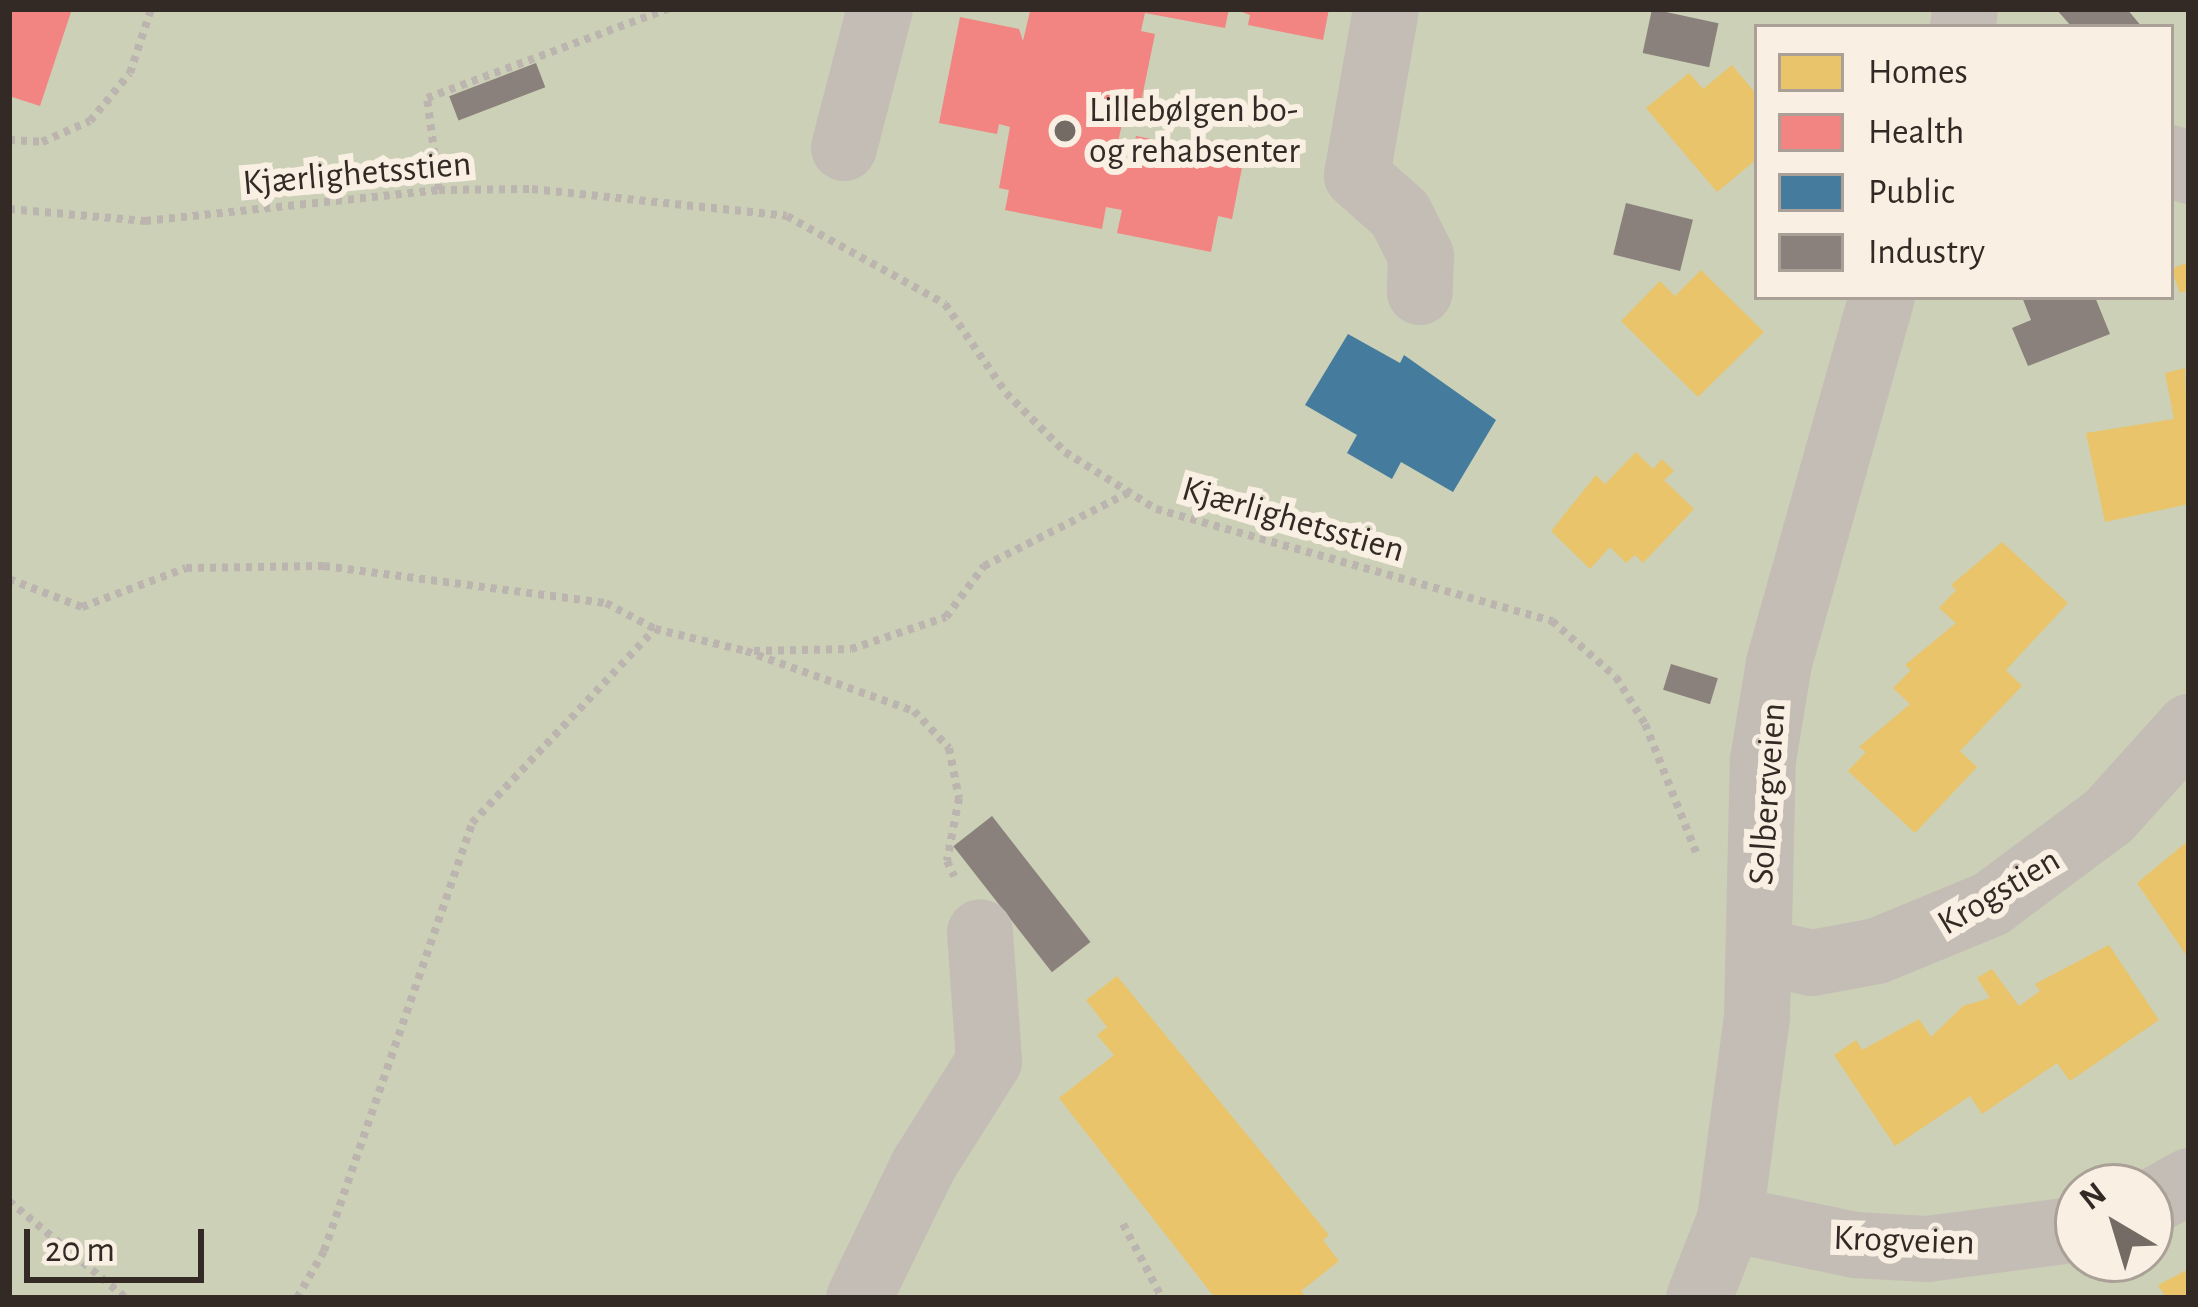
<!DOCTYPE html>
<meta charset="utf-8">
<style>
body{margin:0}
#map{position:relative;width:2198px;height:1307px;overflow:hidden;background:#ebe4dd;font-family:"Alegreya Sans",sans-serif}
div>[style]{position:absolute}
.green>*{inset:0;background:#ccd0b6}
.homes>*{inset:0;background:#e9c46a}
.health>*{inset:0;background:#f28482}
.public>*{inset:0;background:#457b9d}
.industry>*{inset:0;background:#8a817c;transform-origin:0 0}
.path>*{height:8px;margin-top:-4px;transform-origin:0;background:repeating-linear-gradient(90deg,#bcb5af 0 6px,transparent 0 12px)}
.minor>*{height:66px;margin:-33px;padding:0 33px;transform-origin:33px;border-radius:33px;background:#c4bdb6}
.dots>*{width:33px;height:33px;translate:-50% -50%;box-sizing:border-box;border:6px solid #f9efe3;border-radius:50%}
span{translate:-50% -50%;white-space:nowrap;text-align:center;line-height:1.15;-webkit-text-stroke:12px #f9efe3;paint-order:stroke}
.poi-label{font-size:36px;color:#342a25}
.left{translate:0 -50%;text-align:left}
.street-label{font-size:36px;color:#342a25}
.frame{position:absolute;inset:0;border:12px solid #342a25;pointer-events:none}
.legend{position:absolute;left:1754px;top:24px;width:420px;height:276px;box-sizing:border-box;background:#f9efe3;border:3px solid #aaa097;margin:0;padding:15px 21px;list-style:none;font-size:36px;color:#342a25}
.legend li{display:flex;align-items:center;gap:24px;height:60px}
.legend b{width:60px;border:3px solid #aaa097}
.north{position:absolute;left:2054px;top:1163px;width:120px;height:120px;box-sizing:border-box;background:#f9efe3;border:3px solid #aaa097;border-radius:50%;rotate:322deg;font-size:33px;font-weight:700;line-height:48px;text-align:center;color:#342a25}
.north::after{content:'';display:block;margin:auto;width:42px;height:54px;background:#746b65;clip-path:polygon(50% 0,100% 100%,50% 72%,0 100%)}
.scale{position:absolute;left:24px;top:1229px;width:180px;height:54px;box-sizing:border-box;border:6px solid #342a25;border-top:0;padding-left:15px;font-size:36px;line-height:42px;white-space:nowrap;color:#342a25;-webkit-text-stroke:9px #f9efe3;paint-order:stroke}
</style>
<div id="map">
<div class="green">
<i style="clip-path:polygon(evenodd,9px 9px,2189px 9px,2189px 1298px,9px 1298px,9px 9px,1757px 27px,2171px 27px,2171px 297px,1757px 297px,1757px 27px,9px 9px,2078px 1187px,2150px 1187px,2150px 1259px,2078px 1259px,2078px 1187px)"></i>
</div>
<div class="homes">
<i style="clip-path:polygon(1732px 65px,1757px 95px,1757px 159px,1717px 192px,1646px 108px,1689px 73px,1703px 89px)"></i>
<i style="clip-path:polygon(2189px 262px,2189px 290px,2180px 293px,2171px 269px)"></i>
<i style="clip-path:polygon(1701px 270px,1764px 332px,1698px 397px,1621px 321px,1660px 281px,1675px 296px)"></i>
<i style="clip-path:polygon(2185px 368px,2189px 504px,2105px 522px,2086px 433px,2174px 419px,2165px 373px)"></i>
<i style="clip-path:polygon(1636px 452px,1653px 469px,1662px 459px,1674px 471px,1664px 480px,1694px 509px,1643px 563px,1635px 555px,1626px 563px,1610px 547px,1590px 569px,1551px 531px,1596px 475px,1605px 484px)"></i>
<i style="clip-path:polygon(2002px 542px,2068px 603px,2006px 670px,2022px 686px,1960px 751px,1977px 767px,1915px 833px,1848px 771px,1866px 752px,1859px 747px,1910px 704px,1893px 688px,1911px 670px,1905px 665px,1956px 623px,1939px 608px,1956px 590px,1951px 585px)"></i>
<i style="clip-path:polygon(2189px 840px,2189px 959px,2137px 883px)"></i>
<i style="clip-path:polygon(2109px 945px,2159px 1020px,2070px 1081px,2057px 1063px,1982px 1114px,1970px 1096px,1895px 1146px,1834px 1055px,1856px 1040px,1862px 1050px,1919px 1019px,1931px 1037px,1963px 1006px,1990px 998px,1977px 978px,1992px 969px,2019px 1006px,2040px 991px,2035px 984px)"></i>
<i style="clip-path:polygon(1117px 976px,1329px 1235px,1323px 1240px,1339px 1261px,1301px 1291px,1307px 1298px,1215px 1298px,1059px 1098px,1114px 1055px,1097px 1035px,1107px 1027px,1086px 1000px)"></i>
<i style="clip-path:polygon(2189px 1269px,2189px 1298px,2166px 1298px,2158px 1285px)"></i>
</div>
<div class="health">
<i style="clip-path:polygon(9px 9px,72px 9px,40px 106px,9px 96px)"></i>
<i style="clip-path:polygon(1044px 9px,1229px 9px,1225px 28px,1145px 13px,1141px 31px,1155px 34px,1137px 122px,1123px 119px,1115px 156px,1131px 160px,1136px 136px,1207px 150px,1209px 140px,1246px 147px,1232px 219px,1218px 216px,1211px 252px,1117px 233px,1122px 210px,1106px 207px,1102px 229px,1005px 210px,1009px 190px,999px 188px,1010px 127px,999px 124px,997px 134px,939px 123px,960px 17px,1019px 29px,1023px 41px,1030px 11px)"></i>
<i style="clip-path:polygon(1234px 9px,1329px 9px,1323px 40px,1248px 25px,1250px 15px)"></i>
</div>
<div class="public">
<i style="clip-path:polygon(1348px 334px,1400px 363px,1404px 355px,1496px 420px,1453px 492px,1401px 462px,1392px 479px,1347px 453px,1357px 435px,1305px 405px)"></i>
</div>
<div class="industry">
<i style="left:1652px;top:9px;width:68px;height:45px;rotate:12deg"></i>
<i style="clip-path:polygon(2056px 9px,2127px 9px,2142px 27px,2072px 27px)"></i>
<i style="left:536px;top:63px;width:26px;height:93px;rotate:69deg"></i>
<i style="left:1626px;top:203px;width:69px;height:53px;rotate:14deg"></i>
<i style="clip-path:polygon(2022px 297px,2095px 297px,2110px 334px,2028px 366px,2012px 328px,2031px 320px)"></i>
<i style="left:1671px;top:664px;width:49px;height:27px;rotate:17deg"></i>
<i style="left:992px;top:816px;width:160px;height:49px;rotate:52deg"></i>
</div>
<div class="path">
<i style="left:9px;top:140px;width:33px;rotate:3deg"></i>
<i style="left:42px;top:142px;width:52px;rotate:-23.6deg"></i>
<i style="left:90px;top:121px;width:62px;rotate:-50.2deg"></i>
<i style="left:130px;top:73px;width:67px;rotate:-71.8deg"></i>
<i style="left:439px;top:190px;width:93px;rotate:-97.4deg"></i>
<i style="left:427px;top:98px;width:257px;rotate:-20.3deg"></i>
<i style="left:9px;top:209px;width:137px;rotate:5deg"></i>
<i style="left:145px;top:221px;width:296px;rotate:-6deg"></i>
<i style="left:439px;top:190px;width:93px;rotate:-0.6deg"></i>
<i style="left:532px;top:189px;width:256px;rotate:6deg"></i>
<i style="left:787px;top:216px;width:181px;rotate:29.1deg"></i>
<i style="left:945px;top:304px;width:108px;rotate:55.6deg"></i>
<i style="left:1006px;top:393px;width:83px;rotate:45deg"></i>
<i style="left:1065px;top:452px;width:107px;rotate:32.1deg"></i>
<i style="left:1156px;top:509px;width:412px;rotate:15.8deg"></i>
<i style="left:1552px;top:621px;width:85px;rotate:41.2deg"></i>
<i style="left:1616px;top:677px;width:55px;rotate:58.3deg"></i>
<i style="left:1645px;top:724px;width:138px;rotate:68.3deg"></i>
<i style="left:9px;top:579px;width:78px;rotate:21deg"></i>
<i style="left:82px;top:607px;width:111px;rotate:-20.6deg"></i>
<i style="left:186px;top:568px;width:138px;rotate:-0.8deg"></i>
<i style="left:324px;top:566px;width:284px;rotate:7.5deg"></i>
<i style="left:606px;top:603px;width:55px;rotate:28deg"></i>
<i style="left:655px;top:629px;width:94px;rotate:13.6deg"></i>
<i style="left:746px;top:651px;width:178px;rotate:19.7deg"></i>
<i style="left:914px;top:711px;width:51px;rotate:46.6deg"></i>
<i style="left:949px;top:748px;width:51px;rotate:78.7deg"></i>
<i style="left:959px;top:798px;width:64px;rotate:100.8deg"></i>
<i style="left:947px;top:861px;width:17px;rotate:65deg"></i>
<i style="left:754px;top:651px;width:97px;rotate:-1.2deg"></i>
<i style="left:851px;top:649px;width:100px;rotate:-18.6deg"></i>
<i style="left:946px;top:617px;width:64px;rotate:-53.3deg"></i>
<i style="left:984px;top:566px;width:161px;rotate:-26.9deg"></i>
<i style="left:9px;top:1201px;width:152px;rotate:39.7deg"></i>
<i style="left:1123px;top:1224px;width:84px;rotate:62.2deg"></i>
<i style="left:297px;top:1298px;width:54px;rotate:-60.1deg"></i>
<i style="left:324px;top:1251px;width:453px;rotate:-70.9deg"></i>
<i style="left:472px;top:823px;width:267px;rotate:-46.7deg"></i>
</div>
<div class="minor">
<i style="left:1386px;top:9px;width:169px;rotate:99.9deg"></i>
<i style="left:1357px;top:176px;width:57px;rotate:41.5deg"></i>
<i style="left:1400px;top:214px;width:47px;rotate:63.4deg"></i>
<i style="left:1421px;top:256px;width:36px;rotate:92deg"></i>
<i style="left:1963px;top:27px;width:18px;rotate:-84deg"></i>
<i style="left:844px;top:148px;width:144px;rotate:-75.5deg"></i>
<i style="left:2171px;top:158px;width:22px;rotate:36deg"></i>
<i style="left:1763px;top:952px;width:50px;rotate:12.7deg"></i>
<i style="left:1812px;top:963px;width:66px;rotate:-10.5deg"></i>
<i style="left:1877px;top:951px;width:123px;rotate:-22.4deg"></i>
<i style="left:1991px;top:904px;width:147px;rotate:-36.7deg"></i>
<i style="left:2109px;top:816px;width:120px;rotate:-48deg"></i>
<i style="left:2150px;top:1203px;width:45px;rotate:-29.4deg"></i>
<i style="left:1730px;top:1219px;width:128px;rotate:11.7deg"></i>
<i style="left:1855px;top:1245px;width:72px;rotate:3.2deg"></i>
<i style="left:1927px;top:1249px;width:152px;rotate:-7.5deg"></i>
<i style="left:859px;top:1298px;width:147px;rotate:-64.1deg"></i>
<i style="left:923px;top:1166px;width:124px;rotate:-57.8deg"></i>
<i style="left:989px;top:1061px;width:129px;rotate:-94deg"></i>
<i style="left:1699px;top:1298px;width:85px;rotate:-68.6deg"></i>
<i style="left:1730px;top:1219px;width:205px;rotate:-82.4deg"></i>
<i style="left:1757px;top:1016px;width:256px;rotate:-88.7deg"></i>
<i style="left:1763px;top:760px;width:98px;rotate:-80.6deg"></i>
<i style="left:1779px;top:663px;width:380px;rotate:-74.3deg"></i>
</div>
<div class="dots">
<i style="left:1065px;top:131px;background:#746b65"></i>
</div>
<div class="poi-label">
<span class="left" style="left:1089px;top:131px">Lillebølgen bo-<br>og rehabsenter</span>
</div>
<div class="street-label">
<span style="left:357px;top:174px;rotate:-5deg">Kjærlighetsstien</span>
<span style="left:1293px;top:520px;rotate:16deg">Kjærlighetsstien</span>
<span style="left:1768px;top:794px;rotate:-86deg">Solbergveien</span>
<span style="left:1999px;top:892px;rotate:-31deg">Krogstien</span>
<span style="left:1904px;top:1241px;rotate:2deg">Krogveien</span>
</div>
<div class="frame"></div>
<ul class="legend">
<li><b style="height:33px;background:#e9c46a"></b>Homes</li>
<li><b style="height:33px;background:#f28482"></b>Health</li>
<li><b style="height:33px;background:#457b9d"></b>Public</li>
<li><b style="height:33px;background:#8a817c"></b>Industry</li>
</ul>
<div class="north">N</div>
<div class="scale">20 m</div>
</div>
